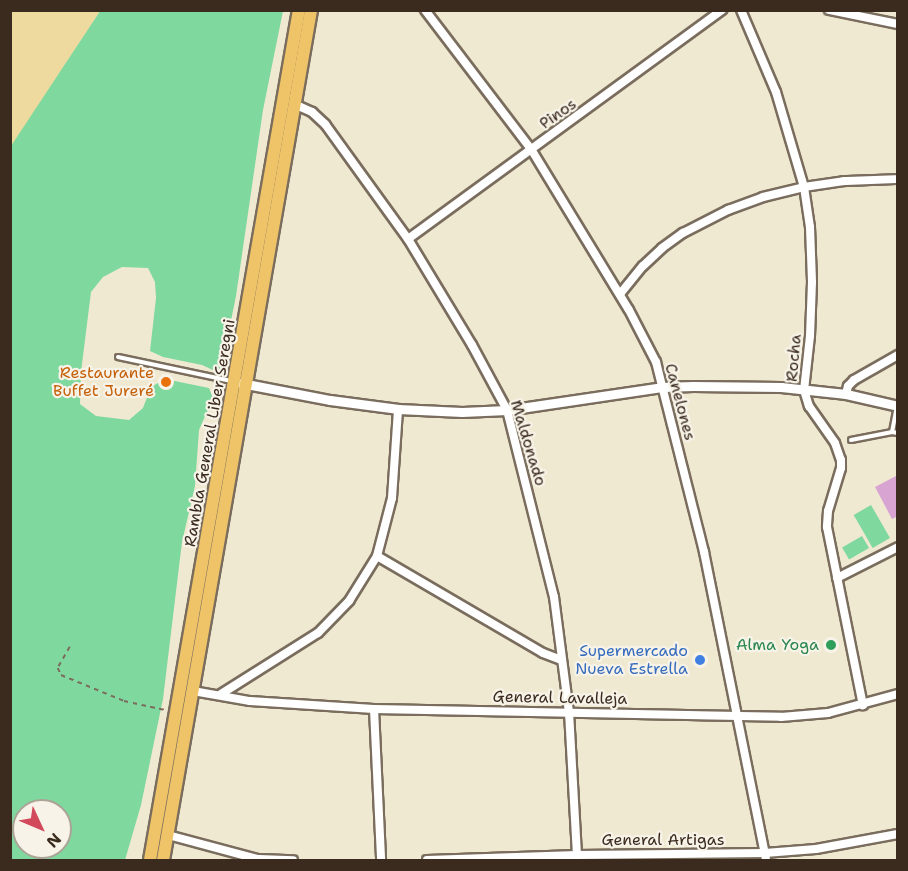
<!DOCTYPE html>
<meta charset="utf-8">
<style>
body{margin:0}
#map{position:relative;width:908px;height:871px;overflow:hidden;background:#f0e9d2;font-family:"Shantell Sans",sans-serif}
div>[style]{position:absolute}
.green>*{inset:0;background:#7fd89e;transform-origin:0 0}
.sand>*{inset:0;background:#eeda9e}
.building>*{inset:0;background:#d8a4d2}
.path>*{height:1.5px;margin-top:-0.75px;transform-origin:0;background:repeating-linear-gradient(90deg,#7a6d5d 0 4.5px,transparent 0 9px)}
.roads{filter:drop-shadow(2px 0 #7a6d5d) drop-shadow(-2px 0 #7a6d5d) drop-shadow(0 2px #7a6d5d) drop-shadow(0 -2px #7a6d5d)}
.service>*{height:4px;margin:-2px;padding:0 2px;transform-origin:2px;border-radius:2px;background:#fff}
.minor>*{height:8px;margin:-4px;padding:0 4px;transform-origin:4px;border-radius:4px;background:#fff}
.tertiary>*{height:9px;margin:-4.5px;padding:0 4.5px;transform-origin:4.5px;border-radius:4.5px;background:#fff}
.primary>*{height:12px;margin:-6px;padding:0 6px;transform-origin:6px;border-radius:6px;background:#efc469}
.dots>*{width:16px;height:16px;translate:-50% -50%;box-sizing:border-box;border:3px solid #f7f3e8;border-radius:50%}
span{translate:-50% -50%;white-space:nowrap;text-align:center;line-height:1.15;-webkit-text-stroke:4.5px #f7f3e8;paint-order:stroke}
.street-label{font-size:16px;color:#3b2a1e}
.food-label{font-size:16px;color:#c56008}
.right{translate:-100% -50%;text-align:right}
.leisure-label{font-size:16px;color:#27864d}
.shop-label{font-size:16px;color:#366cbe}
.frame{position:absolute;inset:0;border:12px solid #3b2a1e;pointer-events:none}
.north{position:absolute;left:12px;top:799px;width:60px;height:60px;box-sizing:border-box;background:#f7f3e8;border:2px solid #aca397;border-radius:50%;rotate:134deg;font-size:16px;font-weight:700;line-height:24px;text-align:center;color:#3b2a1e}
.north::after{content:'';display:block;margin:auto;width:21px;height:27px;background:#d1495b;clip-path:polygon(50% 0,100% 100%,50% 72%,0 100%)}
</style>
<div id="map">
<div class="green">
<i style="clip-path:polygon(evenodd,100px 11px,283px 11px,263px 110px,236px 296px,221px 370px,215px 371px,202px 365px,163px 357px,150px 351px,156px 298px,155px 282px,148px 268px,122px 267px,103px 277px,91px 292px,81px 372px,80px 404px,96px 416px,129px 420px,143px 408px,151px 387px,165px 379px,209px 388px,213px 398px,199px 430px,195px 486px,182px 542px,163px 699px,141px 805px,125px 860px,11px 860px,10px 146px,100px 11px,24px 811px,60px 811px,60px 847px,24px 847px,24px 811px)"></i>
<i style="left:871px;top:505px;width:38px;height:20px;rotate:60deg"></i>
<i style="left:862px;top:536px;width:14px;height:23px;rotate:60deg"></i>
</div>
<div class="sand">
<i style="clip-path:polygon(11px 10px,100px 11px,11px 146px,10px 11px)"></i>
</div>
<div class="building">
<i style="clip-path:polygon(896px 476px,898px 516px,892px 519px,875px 487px)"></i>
</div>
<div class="path">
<i style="left:208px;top:466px;width:12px;rotate:-95deg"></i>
<i style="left:207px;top:454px;width:40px;rotate:-75.6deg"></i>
<i style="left:70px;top:647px;width:24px;rotate:120deg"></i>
<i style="left:58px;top:668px;width:8px;rotate:67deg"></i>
<i style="left:61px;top:675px;width:68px;rotate:22.4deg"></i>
<i style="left:124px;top:701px;width:42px;rotate:12.4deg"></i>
</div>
<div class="roads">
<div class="service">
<i style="left:118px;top:357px;width:116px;rotate:11.9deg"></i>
<i style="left:892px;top:432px;width:6px;rotate:9deg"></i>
<i style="left:851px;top:440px;width:42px;rotate:-11deg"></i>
<i style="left:892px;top:432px;width:26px;rotate:-79deg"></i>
</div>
<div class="minor">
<i style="left:425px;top:10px;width:175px;rotate:52.7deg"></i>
<i style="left:531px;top:149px;width:188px;rotate:58.7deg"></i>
<i style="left:629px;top:310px;width:59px;rotate:62.6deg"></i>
<i style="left:656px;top:362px;width:196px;rotate:75.8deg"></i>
<i style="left:704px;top:552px;width:314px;rotate:78.6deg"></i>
<i style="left:741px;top:10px;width:89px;rotate:66.9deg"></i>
<i style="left:776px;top:92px;width:99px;rotate:73.6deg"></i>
<i style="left:804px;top:187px;width:40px;rotate:81.5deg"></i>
<i style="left:810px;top:227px;width:55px;rotate:87.9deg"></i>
<i style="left:812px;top:282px;width:54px;rotate:92.1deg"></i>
<i style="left:810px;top:336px;width:54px;rotate:96.3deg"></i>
<i style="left:804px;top:390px;width:17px;rotate:73deg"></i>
<i style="left:809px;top:406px;width:45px;rotate:54.9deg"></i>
<i style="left:835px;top:443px;width:18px;rotate:71deg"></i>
<i style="left:841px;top:460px;width:8px;rotate:90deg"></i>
<i style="left:841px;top:468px;width:45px;rotate:106.8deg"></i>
<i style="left:828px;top:511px;width:16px;rotate:94deg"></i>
<i style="left:827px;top:527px;width:182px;rotate:78.6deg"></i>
<i style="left:829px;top:10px;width:70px;rotate:11.5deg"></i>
<i style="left:294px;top:104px;width:20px;rotate:24deg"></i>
<i style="left:312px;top:112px;width:18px;rotate:43deg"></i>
<i style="left:325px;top:124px;width:142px;rotate:54.2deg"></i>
<i style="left:408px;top:239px;width:124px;rotate:58.9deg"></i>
<i style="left:472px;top:345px;width:74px;rotate:61.7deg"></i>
<i style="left:507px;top:410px;width:193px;rotate:75.9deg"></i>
<i style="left:554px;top:597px;width:116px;rotate:82.6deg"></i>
<i style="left:569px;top:712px;width:143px;rotate:86.8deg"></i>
<i style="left:408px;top:239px;width:389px;rotate:-36.1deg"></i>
<i style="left:620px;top:294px;width:36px;rotate:-51deg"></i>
<i style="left:643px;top:266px;width:26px;rotate:-43deg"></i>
<i style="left:662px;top:248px;width:26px;rotate:-36deg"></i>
<i style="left:683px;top:233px;width:51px;rotate:-27.1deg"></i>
<i style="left:728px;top:210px;width:37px;rotate:-20deg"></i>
<i style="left:763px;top:197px;width:42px;rotate:-13.7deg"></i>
<i style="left:804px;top:187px;width:40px;rotate:-8.5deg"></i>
<i style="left:844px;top:181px;width:54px;rotate:-2.1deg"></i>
<i style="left:846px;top:394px;width:8px;rotate:-76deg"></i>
<i style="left:848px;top:386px;width:8px;rotate:-45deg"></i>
<i style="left:854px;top:380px;width:51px;rotate:-29.6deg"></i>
<i style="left:377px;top:556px;width:192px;rotate:30.3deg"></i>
<i style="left:543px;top:653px;width:19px;rotate:21deg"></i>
<i style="left:837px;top:578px;width:68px;rotate:-26.9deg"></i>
<i style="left:193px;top:691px;width:58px;rotate:10deg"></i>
<i style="left:250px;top:701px;width:124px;rotate:3.7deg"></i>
<i style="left:374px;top:709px;width:407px;rotate:1.1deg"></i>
<i style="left:781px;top:717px;width:47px;rotate:-4.9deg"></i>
<i style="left:828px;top:713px;width:73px;rotate:-15.2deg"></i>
<i style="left:221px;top:694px;width:115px;rotate:-32.2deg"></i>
<i style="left:318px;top:633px;width:45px;rotate:-45.9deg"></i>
<i style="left:349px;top:601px;width:53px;rotate:-58.1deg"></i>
<i style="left:377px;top:556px;width:60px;rotate:-75.5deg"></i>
<i style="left:392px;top:498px;width:89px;rotate:-86.1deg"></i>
<i style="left:374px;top:709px;width:151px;rotate:87.3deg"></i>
<i style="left:168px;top:835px;width:96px;rotate:15deg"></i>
<i style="left:259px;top:859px;width:34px;rotate:2deg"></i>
<i style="left:427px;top:860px;width:150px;rotate:-1.9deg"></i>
<i style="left:577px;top:855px;width:188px;rotate:-0.6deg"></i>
<i style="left:765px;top:853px;width:51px;rotate:-4.5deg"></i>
<i style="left:816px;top:849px;width:83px;rotate:-10.4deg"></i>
</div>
<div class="tertiary">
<i style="left:241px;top:383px;width:91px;rotate:10.8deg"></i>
<i style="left:330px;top:400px;width:69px;rotate:7.5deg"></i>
<i style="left:398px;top:409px;width:64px;rotate:2.7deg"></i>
<i style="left:462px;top:412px;width:45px;rotate:-2.5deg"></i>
<i style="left:507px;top:410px;width:158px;rotate:-8.4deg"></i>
<i style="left:663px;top:387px;width:30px;rotate:-2deg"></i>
<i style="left:693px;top:386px;width:88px;rotate:0.7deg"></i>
<i style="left:781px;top:387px;width:65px;rotate:6.1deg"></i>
<i style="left:846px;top:394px;width:53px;rotate:13deg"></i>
</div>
<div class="primary">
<i style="left:150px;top:860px;width:863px;rotate:-80.06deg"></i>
<i style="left:163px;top:860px;width:863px;rotate:-80.12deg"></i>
</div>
</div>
<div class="dots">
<i style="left:166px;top:382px;background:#e8710a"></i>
<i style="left:831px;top:645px;background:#2e9e5b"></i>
<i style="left:700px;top:660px;background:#3f7fe0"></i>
</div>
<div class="street-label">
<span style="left:558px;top:114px;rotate:-35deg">Pinos</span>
<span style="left:794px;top:358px;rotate:-85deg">Rocha</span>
<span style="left:680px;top:402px;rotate:75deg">Canelones</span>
<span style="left:210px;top:433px;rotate:-80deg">Rambla General Liber Seregni</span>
<span style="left:528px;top:443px;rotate:73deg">Maldonado</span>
<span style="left:560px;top:698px;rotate:1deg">General Lavalleja</span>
<span style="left:663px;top:840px">General Artigas</span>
</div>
<div class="food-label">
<span class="right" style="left:154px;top:382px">Restaurante<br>Buffet Jureré</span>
</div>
<div class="leisure-label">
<span class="right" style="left:819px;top:645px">Alma Yoga</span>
</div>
<div class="shop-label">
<span class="right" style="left:688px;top:660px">Supermercado<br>Nueva Estrella</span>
</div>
<div class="frame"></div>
<div class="north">N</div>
</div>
